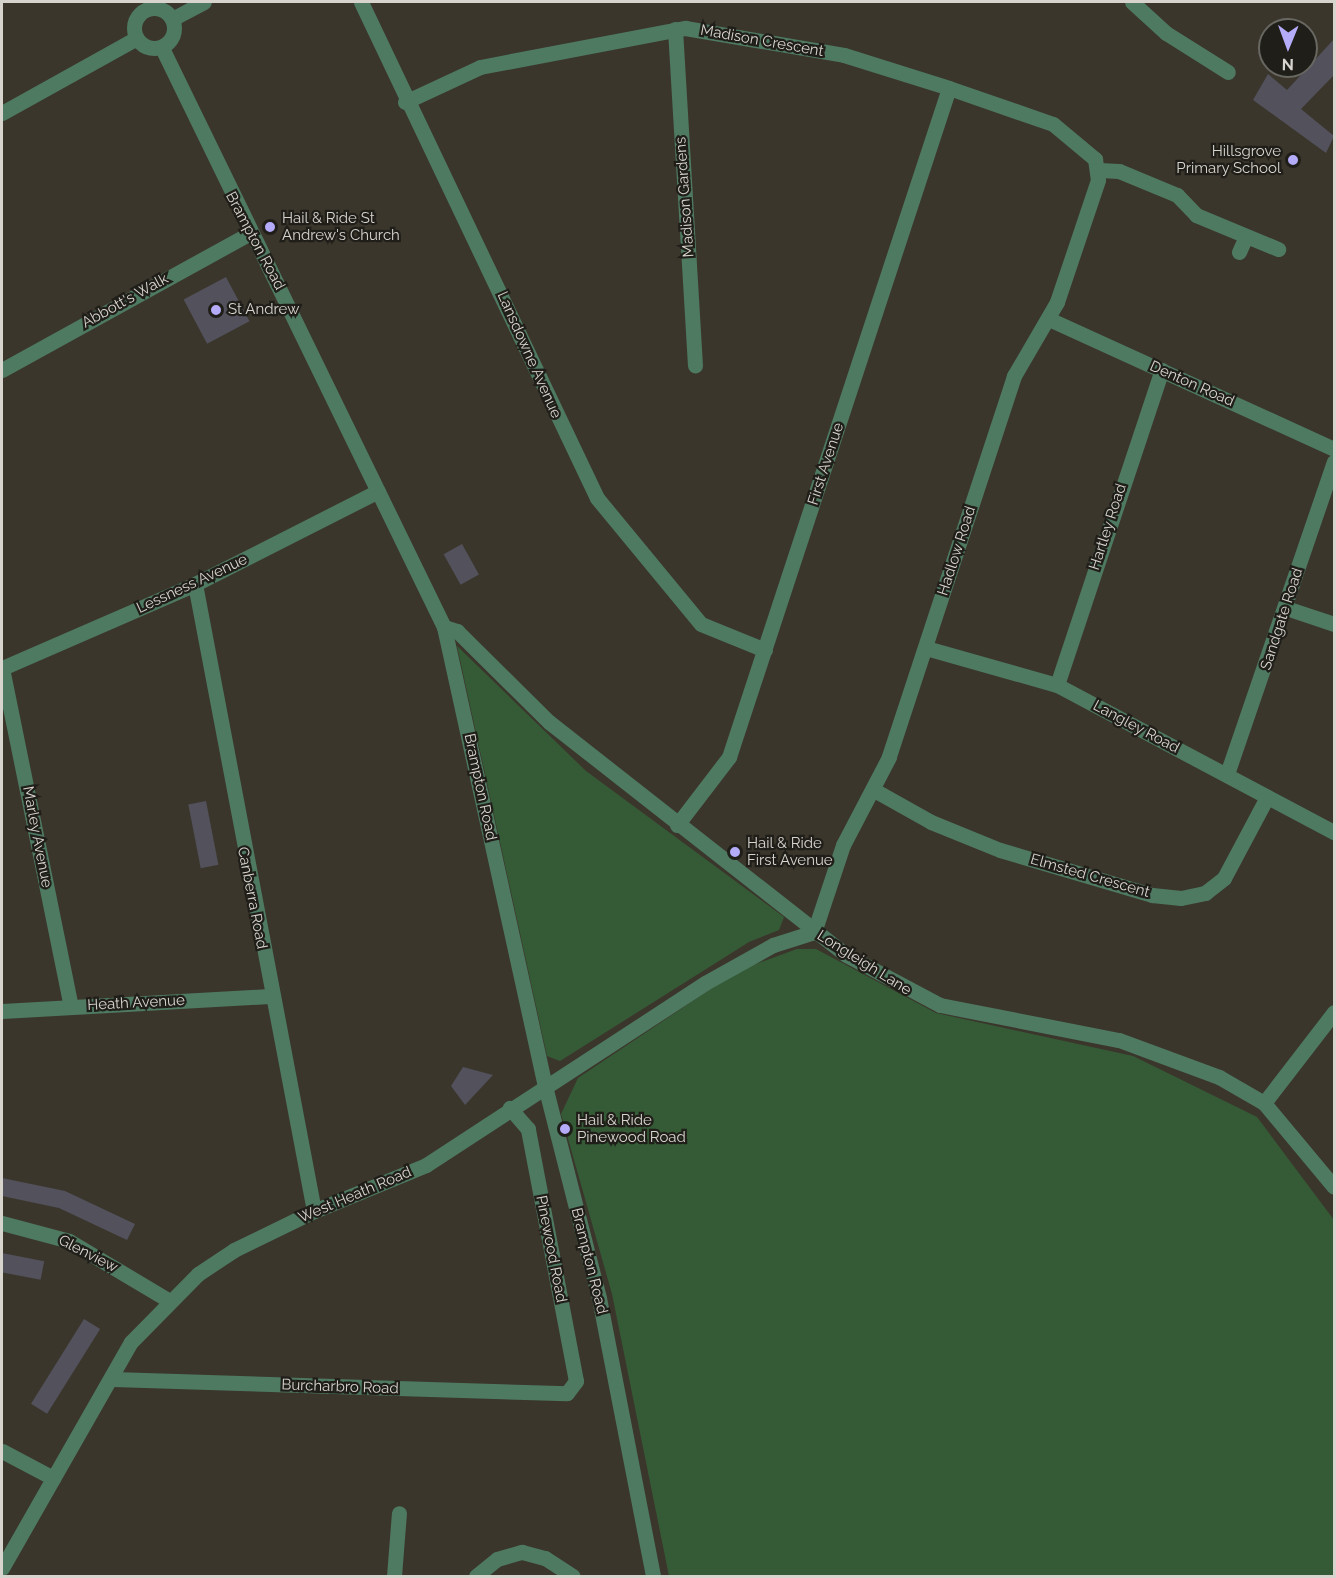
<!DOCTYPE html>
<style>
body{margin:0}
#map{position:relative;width:1336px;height:1578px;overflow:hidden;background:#3b362c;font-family:Raleway,sans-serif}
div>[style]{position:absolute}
.green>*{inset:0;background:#355b36}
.building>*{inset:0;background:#52515c;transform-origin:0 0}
.minor>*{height:15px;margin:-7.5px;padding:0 7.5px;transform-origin:7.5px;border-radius:7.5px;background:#4e7a62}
.minor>.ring{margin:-7.5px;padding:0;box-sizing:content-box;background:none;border:15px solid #4e7a62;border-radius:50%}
.dots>*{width:16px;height:16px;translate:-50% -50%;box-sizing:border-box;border:3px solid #201e19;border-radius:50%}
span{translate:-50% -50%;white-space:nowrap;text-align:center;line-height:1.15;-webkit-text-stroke:4.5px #201e19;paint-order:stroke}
.street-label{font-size:15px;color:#d7d4cd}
.poi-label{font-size:15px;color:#d7d4cd}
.right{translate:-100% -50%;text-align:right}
.left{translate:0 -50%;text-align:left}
.frame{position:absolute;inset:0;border:3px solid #d7d4cd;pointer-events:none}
.north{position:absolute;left:1258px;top:18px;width:60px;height:60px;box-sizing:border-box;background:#201e19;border:2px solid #696761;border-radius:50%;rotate:181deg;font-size:16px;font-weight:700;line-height:24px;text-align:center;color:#d7d4cd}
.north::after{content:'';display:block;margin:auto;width:21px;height:27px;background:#b4acf9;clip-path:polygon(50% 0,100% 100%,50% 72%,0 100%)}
</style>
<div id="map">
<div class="green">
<i style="clip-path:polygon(457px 646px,586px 771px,784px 917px,779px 930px,749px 942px,560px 1061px,547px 1056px)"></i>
<i style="clip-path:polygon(797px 949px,816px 949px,936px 1013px,1133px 1056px,1257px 1117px,1334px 1220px,1334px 1576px,669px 1576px,612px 1294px,561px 1114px,578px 1078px,739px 970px)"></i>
</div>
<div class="building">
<i style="clip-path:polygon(1335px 38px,1335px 74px,1301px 109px,1334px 136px,1326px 153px,1253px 100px,1268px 74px,1287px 90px)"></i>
<i style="left:226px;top:277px;width:50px;height:48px;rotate:62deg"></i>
<i style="left:462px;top:544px;width:35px;height:21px;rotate:61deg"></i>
<i style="left:206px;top:801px;width:65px;height:18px;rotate:79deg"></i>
<i style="clip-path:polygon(463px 1067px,493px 1075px,465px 1105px,451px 1086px)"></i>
<i style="clip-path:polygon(2px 1178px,65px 1191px,135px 1224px,127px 1240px,59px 1208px,2px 1196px)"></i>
<i style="left:2px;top:1253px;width:43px;height:19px;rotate:11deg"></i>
<i style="left:84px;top:1319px;width:19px;height:100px;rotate:32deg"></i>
</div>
<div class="minor">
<i style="left:361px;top:2px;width:549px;rotate:64.55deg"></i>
<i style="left:597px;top:498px;width:163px;rotate:50.5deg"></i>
<i style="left:701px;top:624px;width:69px;rotate:22.1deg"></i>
<i style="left:1132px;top:2px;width:46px;rotate:42.4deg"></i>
<i style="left:1166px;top:33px;width:73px;rotate:32.2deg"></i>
<i class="ring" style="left:134px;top:8px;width:25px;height:25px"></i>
<i style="left:172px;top:19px;width:36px;rotate:-28deg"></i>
<i style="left:675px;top:29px;width:337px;rotate:86.6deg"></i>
<i style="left:162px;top:48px;width:644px;rotate:64.03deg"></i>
<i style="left:444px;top:627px;width:470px;rotate:77.6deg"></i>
<i style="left:545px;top:1086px;width:219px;rotate:75.7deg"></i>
<i style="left:599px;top:1298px;width:283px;rotate:79deg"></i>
<i style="left:405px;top:102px;width:83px;rotate:-25deg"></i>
<i style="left:480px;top:67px;width:209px;rotate:-10.8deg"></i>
<i style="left:685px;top:28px;width:161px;rotate:9.6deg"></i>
<i style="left:844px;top:55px;width:110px;rotate:17.4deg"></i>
<i style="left:949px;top:88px;width:110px;rotate:19.1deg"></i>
<i style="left:1053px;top:124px;width:55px;rotate:39.8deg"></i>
<i style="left:1095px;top:159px;width:21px;rotate:82deg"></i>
<i style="left:1098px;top:180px;width:129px;rotate:108.6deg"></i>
<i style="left:1057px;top:302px;width:86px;rotate:120.2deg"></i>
<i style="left:1014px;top:376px;width:401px;rotate:108.2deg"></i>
<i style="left:889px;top:757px;width:99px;rotate:117.6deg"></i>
<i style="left:843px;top:845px;width:92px;rotate:108.4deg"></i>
<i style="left:2px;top:113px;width:154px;rotate:-29.1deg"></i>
<i style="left:1099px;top:170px;width:20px;rotate:3deg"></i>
<i style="left:1119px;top:171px;width:63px;rotate:22.5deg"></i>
<i style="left:1177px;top:195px;width:28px;rotate:46deg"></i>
<i style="left:1196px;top:215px;width:89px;rotate:22.5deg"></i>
<i style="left:1239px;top:252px;width:17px;rotate:-66deg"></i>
<i style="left:1051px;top:320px;width:311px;rotate:24.5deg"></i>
<i style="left:2px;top:370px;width:281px;rotate:-28.9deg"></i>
<i style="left:195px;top:584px;width:638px;rotate:79.25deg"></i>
<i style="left:1286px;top:608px;width:51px;rotate:18.4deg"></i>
<i style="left:444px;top:627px;width:14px;rotate:17deg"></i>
<i style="left:457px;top:631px;width:129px;rotate:44.7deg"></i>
<i style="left:549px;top:722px;width:377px;rotate:38.1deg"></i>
<i style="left:846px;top:955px;width:106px;rotate:28deg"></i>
<i style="left:940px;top:1005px;width:182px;rotate:11.1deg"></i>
<i style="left:1119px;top:1040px;width:107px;rotate:20.3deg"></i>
<i style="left:1219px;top:1077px;width:52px;rotate:30deg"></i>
<i style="left:1264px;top:1103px;width:109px;rotate:50.2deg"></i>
<i style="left:926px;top:648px;width:136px;rotate:15.8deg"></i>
<i style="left:1057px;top:685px;width:314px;rotate:28deg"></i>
<i style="left:2px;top:668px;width:210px;rotate:-23.5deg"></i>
<i style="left:195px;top:584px;width:205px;rotate:-26.9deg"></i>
<i style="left:2px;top:668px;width:345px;rotate:78.5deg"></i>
<i style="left:1057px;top:685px;width:332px;rotate:-71.6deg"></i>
<i style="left:1227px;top:774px;width:330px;rotate:-71.1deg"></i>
<i style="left:874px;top:790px;width:65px;rotate:29.3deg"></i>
<i style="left:931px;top:822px;width:74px;rotate:22.1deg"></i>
<i style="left:1000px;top:850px;width:159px;rotate:16.5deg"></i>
<i style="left:1152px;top:895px;width:29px;rotate:6deg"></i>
<i style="left:1181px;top:898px;width:25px;rotate:-12deg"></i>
<i style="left:1205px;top:893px;width:24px;rotate:-38deg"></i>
<i style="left:1224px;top:878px;width:92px;rotate:-62deg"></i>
<i style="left:677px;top:825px;width:86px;rotate:-52.6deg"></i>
<i style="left:729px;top:757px;width:704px;rotate:-71.8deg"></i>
<i style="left:2px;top:1011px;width:268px;rotate:-3.2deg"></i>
<i style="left:1264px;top:1103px;width:115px;rotate:-52.4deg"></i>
<i style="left:2px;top:1223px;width:69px;rotate:15deg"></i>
<i style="left:69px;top:1241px;width:115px;rotate:30.8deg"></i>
<i style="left:113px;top:1379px;width:454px;rotate:1.8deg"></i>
<i style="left:567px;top:1393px;width:15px;rotate:-53deg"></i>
<i style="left:576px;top:1381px;width:257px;rotate:-100.8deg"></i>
<i style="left:528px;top:1129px;width:28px;rotate:-131deg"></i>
<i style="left:2px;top:1451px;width:58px;rotate:27.9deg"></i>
<i style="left:2px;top:1568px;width:260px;rotate:-60.3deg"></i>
<i style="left:131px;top:1342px;width:95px;rotate:-45.4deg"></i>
<i style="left:198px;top:1274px;width:43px;rotate:-33.7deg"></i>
<i style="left:234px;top:1250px;width:89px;rotate:-26deg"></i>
<i style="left:314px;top:1211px;width:121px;rotate:-22.3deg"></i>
<i style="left:426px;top:1165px;width:333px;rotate:-33.1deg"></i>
<i style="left:705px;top:983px;width:78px;rotate:-29.2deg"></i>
<i style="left:773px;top:945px;width:43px;rotate:-17.6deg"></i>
<i style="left:394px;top:1576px;width:63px;rotate:-85.5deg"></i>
<i style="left:476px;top:1576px;width:27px;rotate:-39deg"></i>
<i style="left:497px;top:1559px;width:26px;rotate:-16deg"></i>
<i style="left:522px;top:1552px;width:24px;rotate:15deg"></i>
<i style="left:545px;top:1558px;width:33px;rotate:33deg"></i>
</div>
<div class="dots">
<i style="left:1293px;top:160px;background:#b4acf9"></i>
<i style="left:270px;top:227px;background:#b4acf9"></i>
<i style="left:216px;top:310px;background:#b4acf9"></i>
<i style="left:735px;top:852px;background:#b4acf9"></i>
<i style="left:565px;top:1129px;background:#b4acf9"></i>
</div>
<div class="street-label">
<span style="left:762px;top:41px;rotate:10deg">Madison Crescent</span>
<span style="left:685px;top:197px;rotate:-94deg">Madison Gardens</span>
<span style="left:255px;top:241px;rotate:62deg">Brampton Road</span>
<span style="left:125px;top:301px;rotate:-29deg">Abbott's Walk</span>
<span style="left:529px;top:355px;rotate:66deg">Lansdowne Avenue</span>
<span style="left:1192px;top:384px;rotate:24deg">Denton Road</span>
<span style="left:826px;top:464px;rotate:-72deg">First Avenue</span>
<span style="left:1108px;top:527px;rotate:-72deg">Hartley Road</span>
<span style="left:957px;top:551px;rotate:-72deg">Hadlow Road</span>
<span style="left:192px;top:584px;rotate:-25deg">Lessness Avenue</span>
<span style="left:1282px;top:619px;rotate:-72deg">Sandgate Road</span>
<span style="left:1136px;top:727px;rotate:28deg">Langley Road</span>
<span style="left:480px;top:787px;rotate:78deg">Brampton Road</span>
<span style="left:37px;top:837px;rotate:79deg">Marley Avenue</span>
<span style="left:1090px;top:876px;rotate:16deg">Elmsted Crescent</span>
<span style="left:252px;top:898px;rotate:79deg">Canberra Road</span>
<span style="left:864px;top:963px;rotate:32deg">Longleigh Lane</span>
<span style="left:136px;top:1003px;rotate:-3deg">Heath Avenue</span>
<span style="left:355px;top:1195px;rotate:-23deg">West Heath Road</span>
<span style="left:551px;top:1249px;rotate:79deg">Pinewood Road</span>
<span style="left:88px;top:1254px;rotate:27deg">Glenview</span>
<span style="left:589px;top:1261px;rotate:76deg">Brampton Road</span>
<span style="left:340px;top:1387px;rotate:2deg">Burcharbro Road</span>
</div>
<div class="poi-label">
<span class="right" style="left:1281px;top:160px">Hillsgrove<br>Primary School</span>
<span class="left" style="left:282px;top:227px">Hail &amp; Ride St<br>Andrew's Church</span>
<span class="left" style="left:228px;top:310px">St Andrew</span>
<span class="left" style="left:747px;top:852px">Hail &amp; Ride<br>First Avenue</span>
<span class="left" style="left:577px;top:1129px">Hail &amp; Ride<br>Pinewood Road</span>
</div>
<div class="frame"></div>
<div class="north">N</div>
</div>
